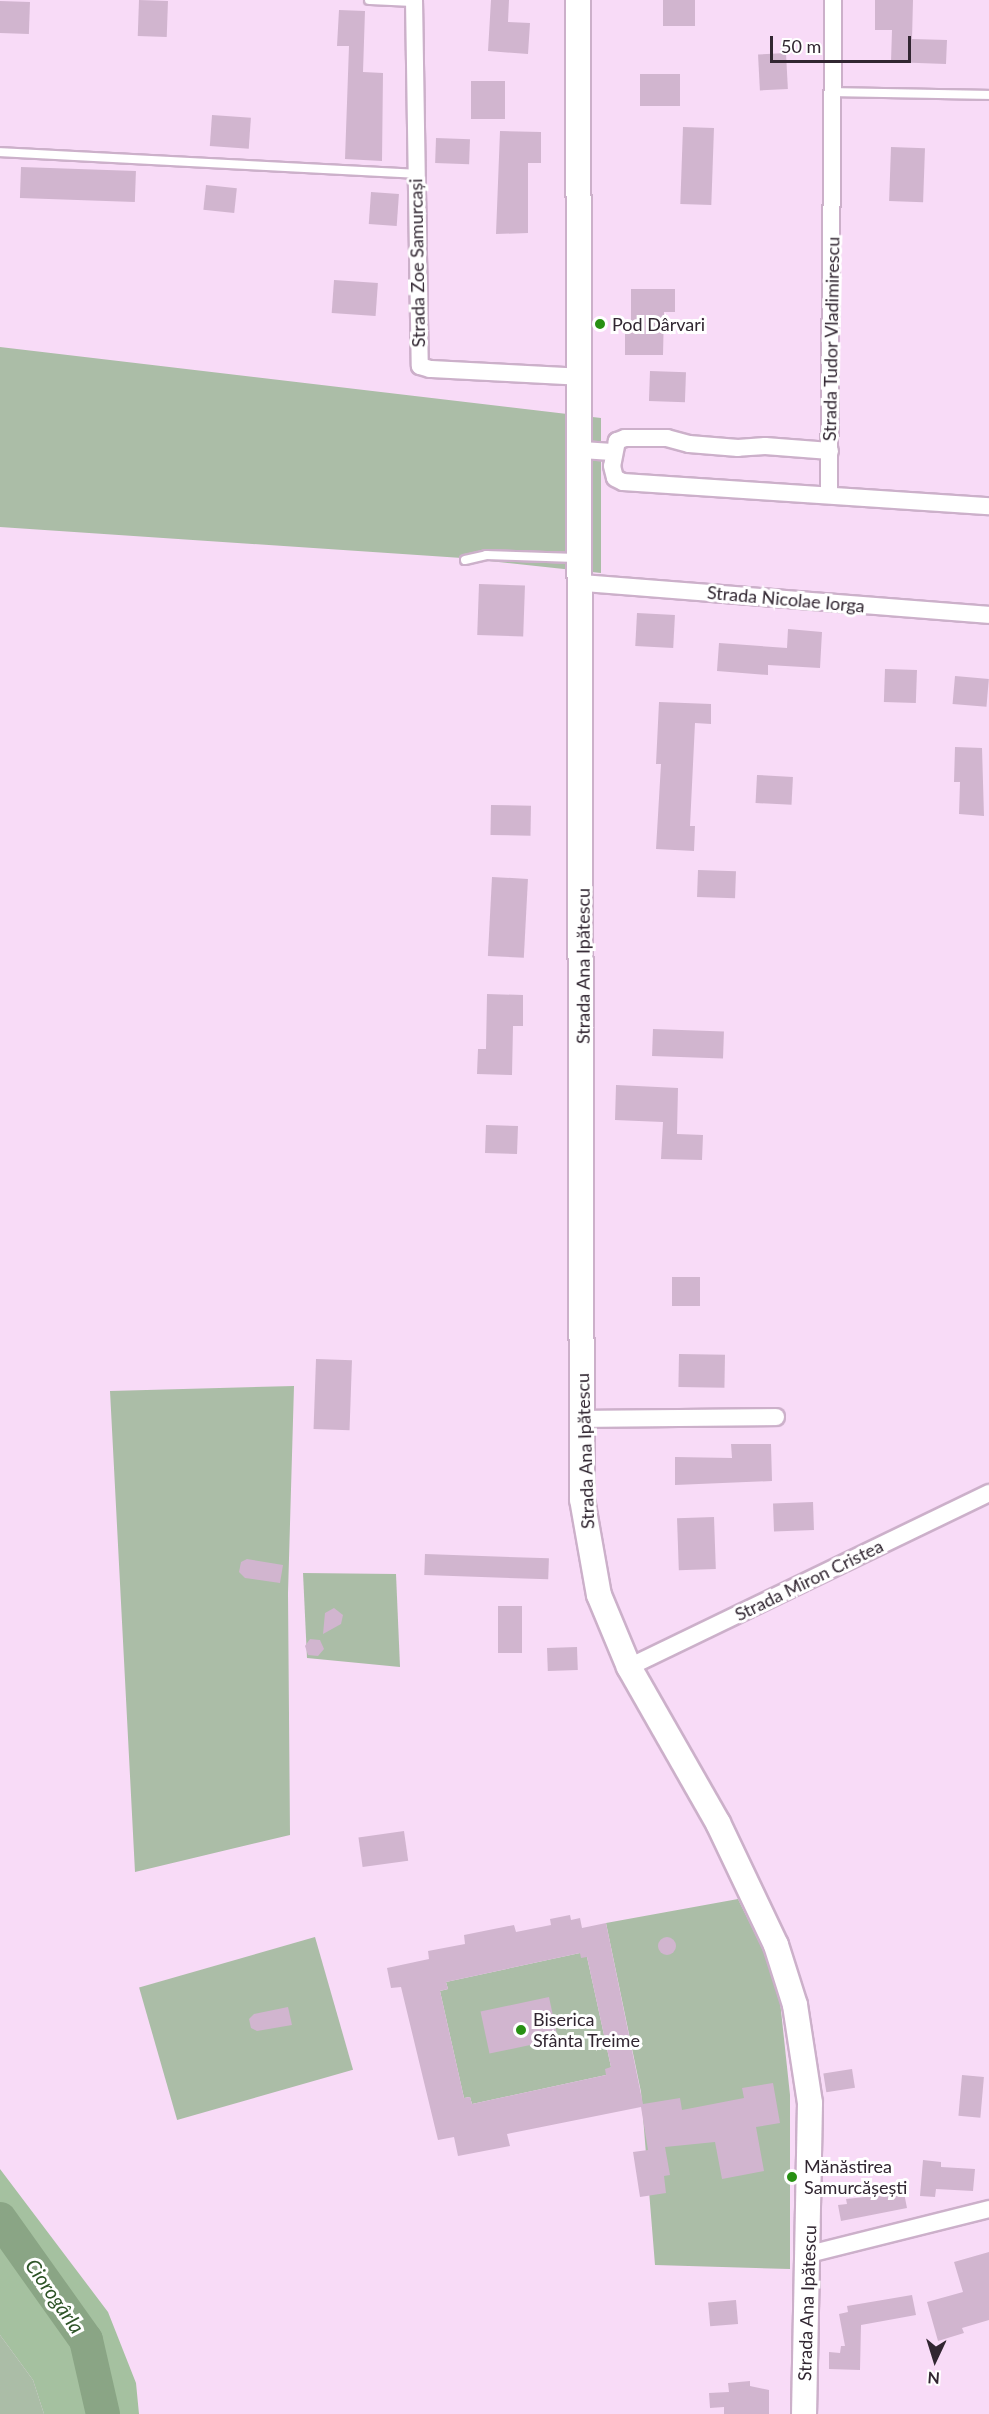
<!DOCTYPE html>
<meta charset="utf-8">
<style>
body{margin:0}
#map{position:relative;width:989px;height:2414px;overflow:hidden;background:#f8dbf7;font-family:Lato,sans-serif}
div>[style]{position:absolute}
.green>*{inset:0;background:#abbda7;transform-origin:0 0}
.forest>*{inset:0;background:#a5c1a0}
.river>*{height:34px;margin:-17px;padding:0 17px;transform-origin:17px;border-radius:17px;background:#8aa585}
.building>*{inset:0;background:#d1b5cf;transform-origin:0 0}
.round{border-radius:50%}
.roads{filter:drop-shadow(2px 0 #ccb0ca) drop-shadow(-2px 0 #ccb0ca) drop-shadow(0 2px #ccb0ca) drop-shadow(0 -2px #ccb0ca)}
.service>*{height:8px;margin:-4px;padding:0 4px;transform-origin:4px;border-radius:4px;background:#fff}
.minor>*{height:16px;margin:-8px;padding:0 8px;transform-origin:8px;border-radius:8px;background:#fff}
.secondary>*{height:24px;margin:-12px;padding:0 12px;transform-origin:12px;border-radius:12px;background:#fff}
.dots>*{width:16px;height:16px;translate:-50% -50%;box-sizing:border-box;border:3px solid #fff;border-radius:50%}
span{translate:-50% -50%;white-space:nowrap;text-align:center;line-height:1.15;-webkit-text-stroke:6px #fff;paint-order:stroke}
.street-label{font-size:18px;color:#312631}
.poi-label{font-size:18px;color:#312631}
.left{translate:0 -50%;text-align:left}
.water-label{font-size:20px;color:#2d5427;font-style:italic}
.north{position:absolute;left:905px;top:2330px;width:60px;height:60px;-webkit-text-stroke:4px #fff;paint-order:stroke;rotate:184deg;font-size:16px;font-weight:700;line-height:24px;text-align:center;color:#312631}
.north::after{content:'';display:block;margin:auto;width:21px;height:27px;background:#312631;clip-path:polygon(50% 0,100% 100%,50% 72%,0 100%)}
.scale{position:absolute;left:770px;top:36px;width:141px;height:27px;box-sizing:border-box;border:3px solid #312631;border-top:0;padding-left:8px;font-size:18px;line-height:21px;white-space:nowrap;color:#312631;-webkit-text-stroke:4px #fff;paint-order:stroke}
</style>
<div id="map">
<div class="green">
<i style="clip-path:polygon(0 347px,601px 418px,601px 573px,462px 558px,0 527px)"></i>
<i style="clip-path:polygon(294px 1386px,288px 1593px,290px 1835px,135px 1872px,110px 1391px)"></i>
<i style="clip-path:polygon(303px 1573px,396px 1574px,400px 1667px,307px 1658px)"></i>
<i style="clip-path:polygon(738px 1899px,767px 1958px,780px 2001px,790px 2095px,790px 2269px,655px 2265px,641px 2092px,606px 1923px)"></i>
<i style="left:315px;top:1937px;width:138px;height:183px;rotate:74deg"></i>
<i style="clip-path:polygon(580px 1953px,587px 1957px,611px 2067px,606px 2075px,472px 2104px,470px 2097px,464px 2098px,440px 1991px,448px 1989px,446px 1982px)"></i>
<i style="clip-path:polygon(0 2335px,33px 2380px,44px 2414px,0 2414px)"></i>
</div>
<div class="forest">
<i style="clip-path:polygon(0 2169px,108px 2312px,136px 2383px,139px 2414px,44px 2414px,33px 2380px,0 2335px)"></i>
</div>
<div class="river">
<i style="left:0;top:2219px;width:148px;rotate:54.6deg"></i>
<i style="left:86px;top:2340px;width:76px;rotate:77.1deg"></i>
</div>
<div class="building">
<i style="left:139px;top:0;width:29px;height:36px;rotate:2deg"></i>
<i style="clip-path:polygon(491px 0,509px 0,508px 22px,530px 23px,528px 54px,488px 51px)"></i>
<i style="left:663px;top:0;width:32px;height:26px"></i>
<i style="clip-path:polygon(875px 0,913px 0,912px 39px,947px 40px,946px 64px,891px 62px,892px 30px,875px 30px)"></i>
<i style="left:0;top:1px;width:30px;height:32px;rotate:2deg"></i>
<i style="clip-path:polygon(339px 10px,365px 11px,363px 72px,383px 73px,382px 161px,345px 159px,349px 46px,337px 46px)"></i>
<i style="left:786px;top:53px;width:36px;height:28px;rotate:87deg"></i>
<i style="left:680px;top:74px;width:32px;height:40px;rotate:90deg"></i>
<i style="left:471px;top:81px;width:34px;height:38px"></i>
<i style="left:212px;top:115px;width:39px;height:31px;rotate:4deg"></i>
<i style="left:683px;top:127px;width:31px;height:77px;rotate:2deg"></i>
<i style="clip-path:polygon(500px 131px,541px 132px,541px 163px,528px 163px,528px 233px,496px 234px)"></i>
<i style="left:436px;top:138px;width:34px;height:25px;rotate:2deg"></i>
<i style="left:891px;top:147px;width:34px;height:54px;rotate:2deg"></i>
<i style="left:21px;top:167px;width:115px;height:31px;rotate:2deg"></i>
<i style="left:206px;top:185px;width:31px;height:25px;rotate:6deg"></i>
<i style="left:371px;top:192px;width:28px;height:32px;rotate:4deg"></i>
<i style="left:334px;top:280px;width:44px;height:33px;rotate:4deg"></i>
<i style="clip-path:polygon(631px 289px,675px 289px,675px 312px,664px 312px,663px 355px,625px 355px,625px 332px,631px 332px)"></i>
<i style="left:650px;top:371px;width:36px;height:30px;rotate:2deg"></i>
<i style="left:479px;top:584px;width:46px;height:51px;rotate:2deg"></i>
<i style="left:637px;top:613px;width:38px;height:33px;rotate:3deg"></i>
<i style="clip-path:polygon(788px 629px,822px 632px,820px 668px,768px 665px,768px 675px,717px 671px,719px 643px,787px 648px)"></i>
<i style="left:885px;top:669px;width:32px;height:33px;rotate:2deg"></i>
<i style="left:955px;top:676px;width:34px;height:28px;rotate:5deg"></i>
<i style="clip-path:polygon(659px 702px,711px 704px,711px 724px,695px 723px,690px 826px,695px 826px,694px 851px,656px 849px,661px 764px,656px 764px)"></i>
<i style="clip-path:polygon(955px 747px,982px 748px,984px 816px,959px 814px,960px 782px,954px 782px)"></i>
<i style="left:757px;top:775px;width:36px;height:28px;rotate:3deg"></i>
<i style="left:491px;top:805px;width:40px;height:30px;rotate:1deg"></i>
<i style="left:698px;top:870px;width:38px;height:27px;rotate:2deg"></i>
<i style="left:492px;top:877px;width:36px;height:79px;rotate:3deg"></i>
<i style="clip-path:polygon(487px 994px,523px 995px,523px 1026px,513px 1026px,512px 1075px,477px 1074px,478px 1049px,486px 1049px)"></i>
<i style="left:653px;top:1029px;width:71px;height:27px;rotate:2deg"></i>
<i style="clip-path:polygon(616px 1085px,678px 1088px,677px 1134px,703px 1135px,702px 1160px,661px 1159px,663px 1122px,615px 1120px)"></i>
<i style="left:486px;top:1125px;width:32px;height:28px;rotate:2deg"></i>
<i style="left:672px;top:1277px;width:28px;height:29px"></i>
<i style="left:679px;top:1354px;width:46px;height:33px;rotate:1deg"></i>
<i style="left:316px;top:1359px;width:36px;height:70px;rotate:2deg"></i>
<i style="clip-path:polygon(731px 1444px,771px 1444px,772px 1481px,675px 1485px,675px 1457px,732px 1458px)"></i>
<i style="left:813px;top:1502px;width:28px;height:40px;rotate:88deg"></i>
<i style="left:714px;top:1517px;width:52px;height:37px;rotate:88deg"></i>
<i style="left:425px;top:1554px;width:124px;height:21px;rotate:2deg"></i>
<i style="clip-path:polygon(247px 1559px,283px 1565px,280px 1583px,245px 1578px,239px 1572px,241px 1562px)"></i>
<i style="left:498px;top:1606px;width:24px;height:47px"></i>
<i style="clip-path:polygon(334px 1608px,343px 1615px,341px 1624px,323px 1634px,325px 1613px)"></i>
<i style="clip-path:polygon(310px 1639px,320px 1640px,324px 1649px,318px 1656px,308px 1655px,305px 1646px)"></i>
<i style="left:577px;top:1647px;width:23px;height:30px;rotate:88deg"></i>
<i style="left:404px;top:1831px;width:30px;height:46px;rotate:82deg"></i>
<i style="clip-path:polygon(evenodd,570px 1915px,571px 1920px,580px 1918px,582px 1928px,606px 1923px,643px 2104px,680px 2098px,682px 2110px,744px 2098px,742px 2088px,773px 2083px,780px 2123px,756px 2127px,764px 2171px,722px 2179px,715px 2142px,665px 2147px,670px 2175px,664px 2176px,666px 2193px,640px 2197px,633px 2152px,648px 2150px,641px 2107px,507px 2134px,510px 2146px,458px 2156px,454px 2137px,438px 2140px,401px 1987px,391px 1988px,387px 1968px,429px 1959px,428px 1951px,465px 1944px,464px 1935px,514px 1925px,516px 1932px,551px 1925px,550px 1919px,570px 1915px,580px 1953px,581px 1958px,587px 1957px,611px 2067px,605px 2069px,606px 2075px,472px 2104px,470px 2097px,464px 2098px,440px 1991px,448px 1989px,446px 1982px,580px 1953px)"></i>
<i class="round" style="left:658px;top:1937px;width:18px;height:18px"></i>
<i style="left:549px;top:1997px;width:43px;height:70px;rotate:78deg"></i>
<i style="clip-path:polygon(288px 2007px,292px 2025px,257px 2031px,251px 2028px,249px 2019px,254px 2014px)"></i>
<i style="left:852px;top:2069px;width:19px;height:29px;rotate:81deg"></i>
<i style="left:962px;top:2075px;width:22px;height:41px;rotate:5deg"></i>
<i style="clip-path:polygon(923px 2160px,941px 2162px,941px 2167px,975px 2169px,973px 2191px,936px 2189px,935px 2197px,920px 2196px)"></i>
<i style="clip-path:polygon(904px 2193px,907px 2208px,841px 2221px,838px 2205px,847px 2204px,846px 2199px)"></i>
<i style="clip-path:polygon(989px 2252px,989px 2320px,962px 2328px,964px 2333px,938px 2341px,927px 2302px,963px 2292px,954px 2262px)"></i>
<i style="clip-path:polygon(912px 2295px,916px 2315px,861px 2325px,860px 2370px,829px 2369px,829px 2352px,840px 2353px,841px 2346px,845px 2346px,839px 2314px,848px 2312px,847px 2306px)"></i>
<i style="left:736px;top:2300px;width:24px;height:28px;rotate:85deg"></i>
<i style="clip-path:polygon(750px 2381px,750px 2386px,769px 2390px,769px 2414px,724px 2414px,724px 2407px,710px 2408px,709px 2393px,729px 2392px,728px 2383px)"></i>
</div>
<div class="roads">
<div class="service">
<i style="left:369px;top:0;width:45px;rotate:2.5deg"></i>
<i style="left:833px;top:92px;width:156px;rotate:1.1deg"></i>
<i style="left:0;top:152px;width:416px;rotate:3deg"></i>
<i style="left:465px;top:560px;width:22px;rotate:-13deg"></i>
<i style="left:486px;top:555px;width:90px;rotate:1.9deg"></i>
</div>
<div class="minor">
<i style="left:414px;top:0;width:366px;rotate:89.1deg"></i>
<i style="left:420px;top:366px;width:10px;rotate:17deg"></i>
<i style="left:430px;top:369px;width:151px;rotate:3deg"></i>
<i style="left:582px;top:450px;width:30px;rotate:4deg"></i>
<i style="left:830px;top:451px;width:65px;rotate:-175.6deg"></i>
<i style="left:765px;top:446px;width:27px;rotate:176deg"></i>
<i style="left:738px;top:448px;width:49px;rotate:-175.3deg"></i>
<i style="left:689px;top:444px;width:23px;rotate:-165deg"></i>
<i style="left:667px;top:438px;width:42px;rotate:180deg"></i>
<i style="left:625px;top:438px;width:9px;rotate:159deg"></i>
<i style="left:617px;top:441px;width:25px;rotate:101deg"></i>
<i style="left:612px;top:466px;width:12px;rotate:76deg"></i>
<i style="left:615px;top:478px;width:9px;rotate:27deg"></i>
<i style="left:623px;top:482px;width:367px;rotate:3.8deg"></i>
<i style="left:829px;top:494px;width:494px;rotate:-89.5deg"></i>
<i style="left:583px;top:583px;width:407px;rotate:4.5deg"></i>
<i style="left:582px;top:1419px;width:194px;rotate:-0.6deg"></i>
<i style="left:629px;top:1667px;width:400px;rotate:-25.8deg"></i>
<i style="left:809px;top:2254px;width:186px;rotate:-14deg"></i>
</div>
<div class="secondary">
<i style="left:578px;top:0;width:1499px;rotate:89.85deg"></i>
<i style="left:582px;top:1499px;width:97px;rotate:80deg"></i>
<i style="left:599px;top:1595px;width:78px;rotate:67.4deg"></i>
<i style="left:629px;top:1667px;width:180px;rotate:60.3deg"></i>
<i style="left:718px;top:1823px;width:135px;rotate:64.6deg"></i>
<i style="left:776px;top:1945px;width:63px;rotate:72.4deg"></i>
<i style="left:795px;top:2005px;width:99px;rotate:81.3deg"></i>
<i style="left:810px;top:2103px;width:311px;rotate:91.1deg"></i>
</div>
</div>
<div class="dots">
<i style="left:600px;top:324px;background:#289013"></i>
<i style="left:521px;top:2030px;background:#289013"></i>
<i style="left:792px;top:2177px;background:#289013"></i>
</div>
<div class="street-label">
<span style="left:417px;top:263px;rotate:-91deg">Strada Zoe Samurcași</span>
<span style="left:831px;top:339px;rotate:-89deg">Strada Tudor Vladimirescu</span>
<span style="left:786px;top:599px;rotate:5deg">Strada Nicolae Iorga</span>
<span style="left:583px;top:966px;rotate:-90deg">Strada Ana Ipătescu</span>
<span style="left:585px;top:1451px;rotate:-92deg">Strada Ana Ipătescu</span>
<span style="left:809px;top:1580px;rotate:-26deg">Strada Miron Cristea</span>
<span style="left:807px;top:2303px;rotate:-88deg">Strada Ana Ipătescu</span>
</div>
<div class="poi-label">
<span class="left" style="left:612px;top:324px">Pod Dârvari</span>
<span class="left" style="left:533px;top:2030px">Biserica<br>Sfânta Treime</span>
<span class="left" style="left:804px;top:2177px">Mănăstirea<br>Samurcășești</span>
</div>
<div class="water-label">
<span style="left:55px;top:2296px;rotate:55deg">Ciorogârla</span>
</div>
<div class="north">N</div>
<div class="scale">50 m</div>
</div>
